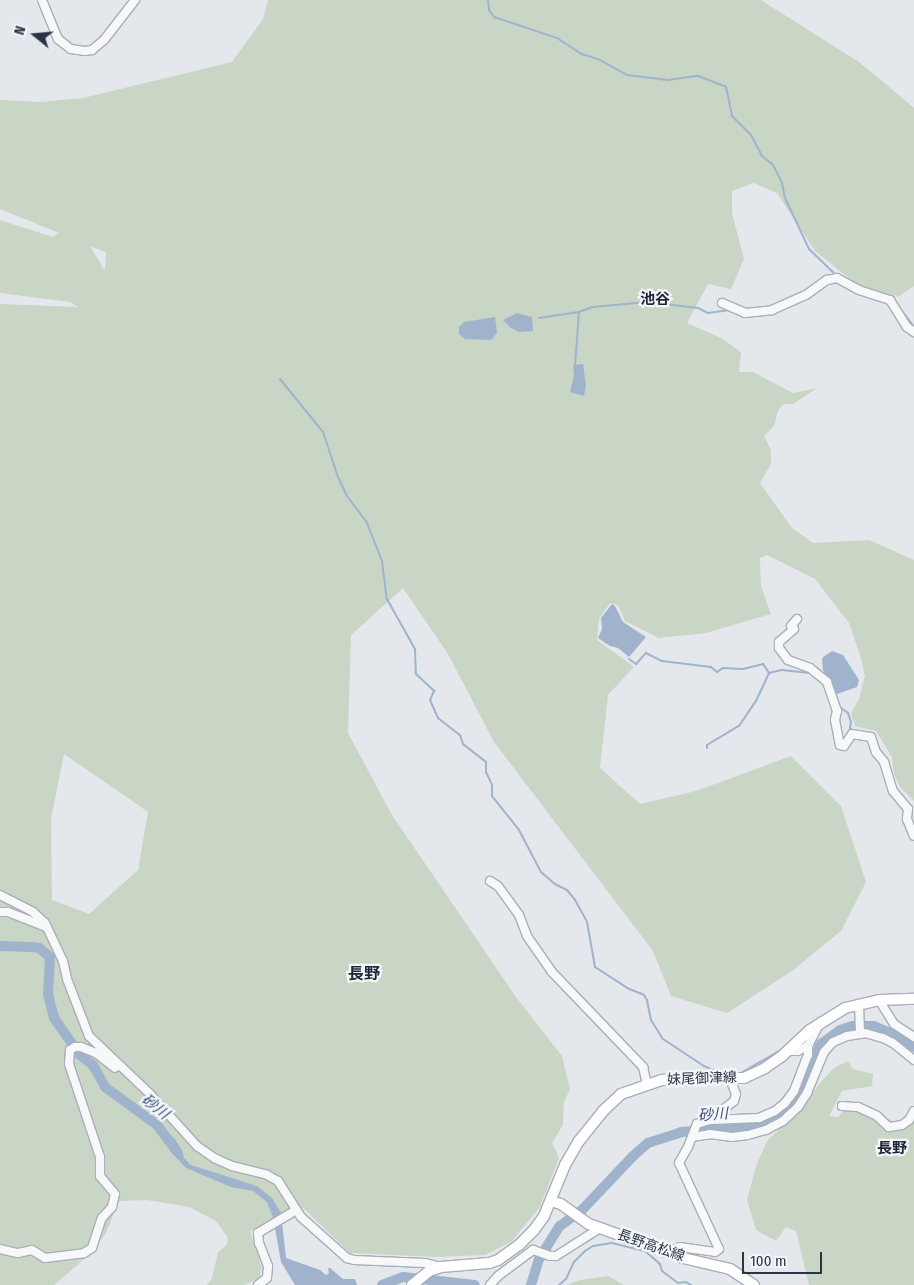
<!DOCTYPE html>
<meta charset="utf-8">
<style>
body{margin:0}
#map{position:relative;width:914px;height:1285px;overflow:hidden;background:#e4e7ec;font-family:"Fira Sans Condensed","Noto Sans JP",sans-serif}
div>[style]{position:absolute}
.green>*{inset:0;background:#c9d6c5}
.water>*{inset:0;background:#9fb4cc}
.stream>*{height:2px;margin:-1px;padding:0 1px;transform-origin:1px;border-radius:1px;background:#9fb4cc}
.river>*{height:10px;margin:-5px;padding:0 5px;transform-origin:5px;border-radius:5px;background:#9fb4cc}
.roads{filter:drop-shadow(1px 0 #a9aeb7) drop-shadow(-1px 0 #a9aeb7) drop-shadow(0 1px #a9aeb7) drop-shadow(0 -1px #a9aeb7)}
.minor>*{height:8px;margin:-4px;padding:0 4px;transform-origin:4px;border-radius:4px;background:#f7f8fa}
.major>*{height:10px;margin:-5px;padding:0 5px;transform-origin:5px;border-radius:5px;background:#fff}
span{translate:-50% -50%;white-space:nowrap;text-align:center;line-height:1.15;-webkit-text-stroke:4.5px #f4f6f9;paint-order:stroke}
.street-label{font-size:14px;color:#2b3445}
.neighbourhood-label{font-size:15px;color:#1d2536;font-weight:700}
.water-label{font-size:15px;color:#34527a;font-style:italic}
.quarter-label{font-size:16px;color:#1d2536;font-weight:700}
.north{position:absolute;left:10px;top:10px;width:50px;height:50px;-webkit-text-stroke:4px #f4f6f9;paint-order:stroke;rotate:287deg;font-size:14px;font-weight:700;line-height:20px;text-align:center;color:#2b3445}
.north::after{content:'';display:block;margin:auto;width:18px;height:22px;background:#2b3445;clip-path:polygon(50% 0,100% 100%,50% 72%,0 100%)}
.scale{position:absolute;left:742px;top:1252px;width:80px;height:22px;box-sizing:border-box;border:2px solid #2b3445;border-top:0;padding-left:6px;font-size:15px;line-height:18px;white-space:nowrap;color:#2b3445;-webkit-text-stroke:4px #f4f6f9;paint-order:stroke}
</style>
<div id="map">
<div class="green">
<i style="clip-path:polygon(evenodd,268px 0,761px 0,859px 62px,914px 108px,914px 286px,899px 296px,864px 290px,815px 251px,777px 193px,753px 183px,732px 191px,732px 213px,744px 259px,731px 289px,708px 284px,687px 323px,721px 338px,741px 352px,739px 372px,753px 372px,793px 393px,817px 388px,793px 404px,783px 404px,778px 411px,774px 426px,764px 436px,771px 450px,771px 464px,760px 483px,792px 528px,813px 543px,869px 540px,914px 560px,914px 801px,900px 787px,894px 774px,892px 757px,876px 731px,855px 726px,851px 713px,859px 699px,865px 676px,860px 655px,849px 623px,815px 579px,767px 555px,760px 558px,761px 586px,771px 614px,706px 633px,659px 638px,625px 621px,618px 605px,610px 603px,599px 619px,597px 640px,634px 667px,608px 695px,600px 768px,640px 804px,696px 791px,791px 756px,841px 806px,866px 882px,841px 931px,792px 971px,727px 1013px,671px 996px,653px 951px,494px 742px,448px 654px,403px 588px,351px 635px,348px 733px,392px 815px,516px 997px,562px 1056px,570px 1089px,564px 1102px,563px 1125px,552px 1143px,559px 1158px,540px 1207px,511px 1242px,485px 1255px,436px 1257px,350px 1253px,303px 1208px,250px 1231px,262px 1268px,259px 1278px,244px 1285px,207px 1285px,212px 1278px,218px 1252px,226px 1246px,228px 1238px,216px 1221px,189px 1207px,147px 1200px,119px 1201px,105px 1235px,83px 1260px,54px 1285px,0 1285px,0 304px,78px 307px,70px 302px,0 293px,0 220px,53px 237px,59px 233px,0 209px,0 100px,40px 102px,83px 98px,232px 62px,263px 19px,268px 0,90px 246px,106px 252px,105px 270px,103px 268px,90px 246px,268px 0,64px 754px,148px 812px,138px 870px,89px 914px,52px 900px,51px 819px,64px 754px)"></i>
<i style="clip-path:polygon(848px 1061px,853px 1069px,873px 1074px,872px 1086px,842px 1091px,829px 1116px,838px 1117px,845px 1109px,856px 1110px,875px 1119px,887px 1130px,894px 1132px,914px 1122px,914px 1285px,809px 1285px,796px 1231px,786px 1227px,776px 1241px,756px 1230px,747px 1200px,756px 1166px,767px 1141px,802px 1108px,820px 1083px,834px 1068px)"></i>
<i style="clip-path:polygon(608px 1276px,624px 1285px,567px 1285px,580px 1280px)"></i>
</div>
<div class="water">
<i style="clip-path:polygon(517px 313px,532px 317px,533px 331px,519px 332px,511px 328px,503px 320px)"></i>
<i style="clip-path:polygon(495px 317px,497px 333px,491px 340px,465px 339px,459px 334px,459px 327px,464px 322px)"></i>
<i style="clip-path:polygon(583px 364px,586px 386px,584px 396px,570px 392px,574px 375px,573px 365px)"></i>
<i style="clip-path:polygon(612px 604px,615px 606px,623px 622px,646px 637px,629px 657px,618px 648px,610px 646px,598px 638px,602px 629px,601px 618px)"></i>
<i style="clip-path:polygon(832px 651px,843px 655px,859px 680px,857px 687px,837px 694px,834px 692px,823px 670px,822px 660px,823px 657px)"></i>
<i style="clip-path:polygon(167px 1133px,175px 1139px,182px 1150px,184px 1158px,191px 1165px,257px 1186px,272px 1198px,281px 1213px,286px 1258px,320px 1270px,326px 1275px,329px 1273px,328px 1268px,330px 1268px,343px 1279px,355px 1279px,357px 1285px,295px 1285px,281px 1262px,273px 1217px,267px 1202px,253px 1191px,231px 1187px,186px 1168px,170px 1151px,164px 1136px)"></i>
</div>
<div class="stream">
<i style="left:488px;top:0;width:10px;rotate:84deg"></i>
<i style="left:489px;top:10px;width:9px;rotate:54deg"></i>
<i style="left:494px;top:17px;width:66px;rotate:18.4deg"></i>
<i style="left:557px;top:38px;width:30px;rotate:33deg"></i>
<i style="left:582px;top:54px;width:19px;rotate:18deg"></i>
<i style="left:600px;top:60px;width:31px;rotate:29deg"></i>
<i style="left:627px;top:75px;width:41px;rotate:7deg"></i>
<i style="left:668px;top:80px;width:30px;rotate:-8deg"></i>
<i style="left:698px;top:76px;width:30px;rotate:21deg"></i>
<i style="left:726px;top:87px;width:30px;rotate:78deg"></i>
<i style="left:732px;top:116px;width:27px;rotate:45deg"></i>
<i style="left:751px;top:135px;width:24px;rotate:62deg"></i>
<i style="left:762px;top:156px;width:14px;rotate:39deg"></i>
<i style="left:773px;top:165px;width:20px;rotate:63deg"></i>
<i style="left:782px;top:183px;width:15px;rotate:79deg"></i>
<i style="left:785px;top:198px;width:56px;rotate:64.8deg"></i>
<i style="left:809px;top:249px;width:37px;rotate:44deg"></i>
<i style="left:893px;top:299px;width:35px;rotate:53deg"></i>
<i style="left:539px;top:318px;width:40px;rotate:-8.5deg"></i>
<i style="left:579px;top:312px;width:14px;rotate:-21deg"></i>
<i style="left:592px;top:307px;width:56px;rotate:-5.1deg"></i>
<i style="left:648px;top:302px;width:50px;rotate:6.8deg"></i>
<i style="left:698px;top:308px;width:11px;rotate:27deg"></i>
<i style="left:708px;top:313px;width:22px;rotate:-8deg"></i>
<i style="left:575px;top:366px;width:54px;rotate:-85.8deg"></i>
<i style="left:280px;top:379px;width:68px;rotate:50.9deg"></i>
<i style="left:323px;top:432px;width:47px;rotate:71.6deg"></i>
<i style="left:338px;top:477px;width:21px;rotate:65deg"></i>
<i style="left:347px;top:496px;width:34px;rotate:53deg"></i>
<i style="left:367px;top:523px;width:41px;rotate:68.5deg"></i>
<i style="left:382px;top:561px;width:38px;rotate:83deg"></i>
<i style="left:387px;top:599px;width:57px;rotate:60.8deg"></i>
<i style="left:415px;top:649px;width:25px;rotate:88deg"></i>
<i style="left:416px;top:674px;width:25px;rotate:43deg"></i>
<i style="left:434px;top:691px;width:10px;rotate:114deg"></i>
<i style="left:430px;top:700px;width:20px;rotate:66deg"></i>
<i style="left:438px;top:718px;width:28px;rotate:38deg"></i>
<i style="left:460px;top:735px;width:9px;rotate:72deg"></i>
<i style="left:463px;top:744px;width:29px;rotate:38deg"></i>
<i style="left:486px;top:762px;width:10px;rotate:90deg"></i>
<i style="left:486px;top:772px;width:14px;rotate:65deg"></i>
<i style="left:492px;top:785px;width:11px;rotate:90deg"></i>
<i style="left:492px;top:796px;width:43px;rotate:51.5deg"></i>
<i style="left:519px;top:830px;width:47px;rotate:62.4deg"></i>
<i style="left:541px;top:872px;width:18px;rotate:41deg"></i>
<i style="left:555px;top:884px;width:13px;rotate:27deg"></i>
<i style="left:567px;top:890px;width:13px;rotate:51deg"></i>
<i style="left:575px;top:900px;width:25px;rotate:61deg"></i>
<i style="left:587px;top:922px;width:46px;rotate:79.9deg"></i>
<i style="left:595px;top:967px;width:38px;rotate:33deg"></i>
<i style="left:627px;top:988px;width:18px;rotate:22deg"></i>
<i style="left:644px;top:995px;width:6px;rotate:59deg"></i>
<i style="left:647px;top:1000px;width:20px;rotate:79deg"></i>
<i style="left:651px;top:1020px;width:22px;rotate:58deg"></i>
<i style="left:663px;top:1039px;width:49px;rotate:33.4deg"></i>
<i style="left:704px;top:1066px;width:20px;rotate:24deg"></i>
<i style="left:629px;top:659px;width:9px;rotate:36deg"></i>
<i style="left:636px;top:664px;width:15px;rotate:-48deg"></i>
<i style="left:646px;top:653px;width:18px;rotate:27deg"></i>
<i style="left:662px;top:661px;width:49px;rotate:7deg"></i>
<i style="left:711px;top:667px;width:8px;rotate:40deg"></i>
<i style="left:717px;top:672px;width:7px;rotate:-34deg"></i>
<i style="left:723px;top:668px;width:20px;rotate:3deg"></i>
<i style="left:743px;top:669px;width:21px;rotate:-14deg"></i>
<i style="left:763px;top:664px;width:11px;rotate:56deg"></i>
<i style="left:769px;top:673px;width:13px;rotate:-13deg"></i>
<i style="left:782px;top:670px;width:30px;rotate:6deg"></i>
<i style="left:838px;top:706px;width:12px;rotate:35deg"></i>
<i style="left:848px;top:713px;width:9px;rotate:72deg"></i>
<i style="left:851px;top:722px;width:6px;rotate:99deg"></i>
<i style="left:850px;top:728px;width:5px;rotate:37deg"></i>
<i style="left:707px;top:748px;width:3px;rotate:-90deg"></i>
<i style="left:707px;top:745px;width:37px;rotate:-31deg"></i>
<i style="left:739px;top:726px;width:30px;rotate:-56deg"></i>
<i style="left:756px;top:701px;width:31px;rotate:-65deg"></i>
<i style="left:813px;top:1044px;width:8px"></i>
<i style="left:739px;top:1074px;width:48px;rotate:-29.7deg"></i>
<i style="left:559px;top:1285px;width:9px;rotate:-41deg"></i>
<i style="left:566px;top:1279px;width:19px;rotate:-65deg"></i>
<i style="left:574px;top:1262px;width:16px;rotate:-45deg"></i>
<i style="left:585px;top:1251px;width:9px;rotate:-32deg"></i>
<i style="left:593px;top:1246px;width:19px;rotate:-9deg"></i>
<i style="left:612px;top:1243px;width:34px;rotate:14deg"></i>
<i style="left:645px;top:1251px;width:20px;rotate:41deg"></i>
<i style="left:660px;top:1264px;width:7px;rotate:74deg"></i>
<i style="left:662px;top:1271px;width:20px;rotate:37deg"></i>
<i style="left:678px;top:1283px;width:8px;rotate:-7deg"></i>
<i style="left:686px;top:1282px;width:6px;rotate:31deg"></i>
</div>
<div class="river">
<i style="left:0;top:946px;width:32px;rotate:2deg"></i>
<i style="left:32px;top:947px;width:7px;rotate:8deg"></i>
<i style="left:39px;top:948px;width:14px;rotate:39deg"></i>
<i style="left:50px;top:957px;width:37px;rotate:93deg"></i>
<i style="left:48px;top:994px;width:25px;rotate:76deg"></i>
<i style="left:54px;top:1018px;width:45px;rotate:54.9deg"></i>
<i style="left:80px;top:1055px;width:16px;rotate:38deg"></i>
<i style="left:93px;top:1065px;width:25px;rotate:61deg"></i>
<i style="left:105px;top:1087px;width:64px;rotate:36.2deg"></i>
<i style="left:157px;top:1125px;width:25px;rotate:53deg"></i>
<i style="left:382px;top:1285px;width:22px;rotate:-21deg"></i>
<i style="left:403px;top:1277px;width:72px;rotate:6.3deg"></i>
<i style="left:531px;top:1285px;width:27px;rotate:-73deg"></i>
<i style="left:539px;top:1259px;width:39px;rotate:-58deg"></i>
<i style="left:560px;top:1226px;width:27px;rotate:-36deg"></i>
<i style="left:582px;top:1210px;width:74px;rotate:-46.6deg"></i>
<i style="left:633px;top:1156px;width:20px;rotate:-41deg"></i>
<i style="left:648px;top:1143px;width:35px;rotate:-18deg"></i>
<i style="left:681px;top:1132px;width:69px;rotate:-4.1deg"></i>
<i style="left:750px;top:1127px;width:21px;rotate:-17deg"></i>
<i style="left:770px;top:1121px;width:16px;rotate:-35deg"></i>
<i style="left:783px;top:1112px;width:17px;rotate:-45deg"></i>
<i style="left:795px;top:1100px;width:62px;rotate:-65.1deg"></i>
<i style="left:821px;top:1044px;width:24px;rotate:-36deg"></i>
<i style="left:840px;top:1030px;width:13px;rotate:-18deg"></i>
<i style="left:852px;top:1026px;width:22px"></i>
<i style="left:874px;top:1026px;width:23px;rotate:23deg"></i>
<i style="left:895px;top:1035px;width:22px;rotate:32deg"></i>
</div>
<div class="roads">
<div class="minor">
<i style="left:42px;top:0;width:42px;rotate:67.7deg"></i>
<i style="left:58px;top:39px;width:16px;rotate:38deg"></i>
<i style="left:71px;top:49px;width:14px;rotate:8deg"></i>
<i style="left:85px;top:51px;width:7px;rotate:-8deg"></i>
<i style="left:92px;top:50px;width:16px;rotate:-40deg"></i>
<i style="left:104px;top:40px;width:51px;rotate:-52.2deg"></i>
<i style="left:722px;top:303px;width:25px;rotate:23deg"></i>
<i style="left:745px;top:313px;width:27px;rotate:-6deg"></i>
<i style="left:772px;top:310px;width:37px;rotate:-24deg"></i>
<i style="left:806px;top:295px;width:26px;rotate:-36deg"></i>
<i style="left:827px;top:280px;width:10px;rotate:-11deg"></i>
<i style="left:837px;top:278px;width:25px;rotate:29deg"></i>
<i style="left:859px;top:290px;width:33px;rotate:18deg"></i>
<i style="left:890px;top:300px;width:32px;rotate:58deg"></i>
<i style="left:907px;top:327px;width:9px;rotate:36deg"></i>
<i style="left:797px;top:619px;width:9px;rotate:131deg"></i>
<i style="left:791px;top:626px;width:4px;rotate:45deg"></i>
<i style="left:794px;top:629px;width:20px;rotate:139deg"></i>
<i style="left:779px;top:642px;width:6px;rotate:90deg"></i>
<i style="left:779px;top:648px;width:15px;rotate:53deg"></i>
<i style="left:788px;top:660px;width:23px;rotate:20deg"></i>
<i style="left:810px;top:668px;width:22px;rotate:39deg"></i>
<i style="left:827px;top:682px;width:31px;rotate:71deg"></i>
<i style="left:837px;top:711px;width:9px;rotate:103deg"></i>
<i style="left:835px;top:720px;width:25px;rotate:79deg"></i>
<i style="left:840px;top:745px;width:4px;rotate:14deg"></i>
<i style="left:844px;top:746px;width:14px;rotate:-56deg"></i>
<i style="left:852px;top:734px;width:19px;rotate:9deg"></i>
<i style="left:871px;top:737px;width:16px;rotate:72deg"></i>
<i style="left:876px;top:752px;width:13px;rotate:51deg"></i>
<i style="left:884px;top:762px;width:30px;rotate:73deg"></i>
<i style="left:893px;top:791px;width:23px;rotate:50deg"></i>
<i style="left:908px;top:809px;width:10px;rotate:96deg"></i>
<i style="left:907px;top:819px;width:18px;rotate:68deg"></i>
<i style="left:490px;top:881px;width:9px;rotate:32deg"></i>
<i style="left:498px;top:886px;width:36px;rotate:54deg"></i>
<i style="left:519px;top:915px;width:22px;rotate:69deg"></i>
<i style="left:527px;top:936px;width:44px;rotate:55.2deg"></i>
<i style="left:552px;top:972px;width:132px;rotate:46.2deg"></i>
<i style="left:643px;top:1067px;width:17px;rotate:77deg"></i>
<i style="left:0;top:895px;width:37px;rotate:27deg"></i>
<i style="left:33px;top:912px;width:16px;rotate:43deg"></i>
<i style="left:45px;top:923px;width:42px;rotate:64.7deg"></i>
<i style="left:63px;top:961px;width:18px;rotate:77deg"></i>
<i style="left:67px;top:979px;width:61px;rotate:68.9deg"></i>
<i style="left:89px;top:1036px;width:83px;rotate:43.5deg"></i>
<i style="left:149px;top:1093px;width:72px;rotate:47.8deg"></i>
<i style="left:197px;top:1146px;width:21px;rotate:35deg"></i>
<i style="left:214px;top:1158px;width:20px;rotate:24deg"></i>
<i style="left:232px;top:1166px;width:36px;rotate:14deg"></i>
<i style="left:267px;top:1175px;width:13px;rotate:29deg"></i>
<i style="left:278px;top:1181px;width:43px;rotate:57.4deg"></i>
<i style="left:301px;top:1217px;width:62px;rotate:41.7deg"></i>
<i style="left:347px;top:1258px;width:7px;rotate:16deg"></i>
<i style="left:354px;top:1260px;width:71px;rotate:2.4deg"></i>
<i style="left:425px;top:1263px;width:16px;rotate:14deg"></i>
<i style="left:0;top:912px;width:8px"></i>
<i style="left:8px;top:912px;width:41px;rotate:21.5deg"></i>
<i style="left:879px;top:1000px;width:28px;rotate:58deg"></i>
<i style="left:894px;top:1024px;width:24px;rotate:33deg"></i>
<i style="left:859px;top:1004px;width:30px;rotate:88deg"></i>
<i style="left:787px;top:1051px;width:11px"></i>
<i style="left:798px;top:1051px;width:11px;rotate:-27deg"></i>
<i style="left:842px;top:1106px;width:16px;rotate:4deg"></i>
<i style="left:858px;top:1107px;width:21px;rotate:25deg"></i>
<i style="left:877px;top:1116px;width:16px;rotate:43deg"></i>
<i style="left:889px;top:1127px;width:13px;rotate:-9deg"></i>
<i style="left:902px;top:1125px;width:9px;rotate:-36deg"></i>
<i style="left:909px;top:1120px;width:10px;rotate:-61deg"></i>
<i style="left:711px;top:1120px;width:48px;rotate:-2.4deg"></i>
<i style="left:759px;top:1118px;width:17px;rotate:-24deg"></i>
<i style="left:775px;top:1111px;width:13px;rotate:-39deg"></i>
<i style="left:785px;top:1103px;width:15px;rotate:-53deg"></i>
<i style="left:794px;top:1091px;width:39px;rotate:-69deg"></i>
<i style="left:808px;top:1055px;width:9px;rotate:-90deg"></i>
<i style="left:808px;top:1046px;width:27px;rotate:-63deg"></i>
<i style="left:692px;top:1137px;width:18px;rotate:-9deg"></i>
<i style="left:710px;top:1134px;width:22px;rotate:8deg"></i>
<i style="left:732px;top:1137px;width:16px;rotate:-7deg"></i>
<i style="left:748px;top:1135px;width:19px;rotate:-16deg"></i>
<i style="left:766px;top:1130px;width:19px;rotate:-28deg"></i>
<i style="left:783px;top:1121px;width:21px;rotate:-43deg"></i>
<i style="left:798px;top:1107px;width:17px;rotate:-57deg"></i>
<i style="left:807px;top:1093px;width:44px;rotate:-67.5deg"></i>
<i style="left:824px;top:1052px;width:13px;rotate:-48deg"></i>
<i style="left:833px;top:1042px;width:15px;rotate:-23deg"></i>
<i style="left:847px;top:1036px;width:18px;rotate:-9deg"></i>
<i style="left:865px;top:1033px;width:19px;rotate:16deg"></i>
<i style="left:883px;top:1038px;width:11px;rotate:27deg"></i>
<i style="left:893px;top:1043px;width:27px;rotate:39deg"></i>
<i style="left:0;top:1249px;width:18px;rotate:13deg"></i>
<i style="left:18px;top:1253px;width:14px;rotate:-12deg"></i>
<i style="left:32px;top:1250px;width:15px;rotate:32deg"></i>
<i style="left:45px;top:1258px;width:39px;rotate:-7deg"></i>
<i style="left:84px;top:1253px;width:9px;rotate:-32deg"></i>
<i style="left:92px;top:1248px;width:32px;rotate:-72deg"></i>
<i style="left:102px;top:1218px;width:15px;rotate:-48deg"></i>
<i style="left:112px;top:1207px;width:13px;rotate:-77deg"></i>
<i style="left:115px;top:1194px;width:23px;rotate:-130deg"></i>
<i style="left:100px;top:1176px;width:19px;rotate:-90deg"></i>
<i style="left:100px;top:1157px;width:98px;rotate:-108.4deg"></i>
<i style="left:69px;top:1064px;width:14px;rotate:-86deg"></i>
<i style="left:70px;top:1050px;width:6px;rotate:-31deg"></i>
<i style="left:75px;top:1047px;width:6px"></i>
<i style="left:81px;top:1047px;width:16px;rotate:22deg"></i>
<i style="left:96px;top:1053px;width:24px;rotate:38deg"></i>
<i style="left:669px;top:1252px;width:12px;rotate:-24deg"></i>
<i style="left:680px;top:1247px;width:35px;rotate:8deg"></i>
<i style="left:715px;top:1252px;width:5px;rotate:-37deg"></i>
<i style="left:719px;top:1249px;width:95px;rotate:-114.9deg"></i>
<i style="left:679px;top:1163px;width:18px;rotate:-61deg"></i>
<i style="left:688px;top:1147px;width:25px;rotate:-69deg"></i>
<i style="left:697px;top:1124px;width:13px;rotate:-18deg"></i>
<i style="left:709px;top:1120px;width:31px;rotate:-37deg"></i>
<i style="left:734px;top:1101px;width:7px;rotate:-74deg"></i>
<i style="left:736px;top:1094px;width:16px;rotate:-112deg"></i>
<i style="left:258px;top:1285px;width:11px;rotate:-38deg"></i>
<i style="left:267px;top:1278px;width:12px;rotate:-85deg"></i>
<i style="left:268px;top:1266px;width:25px;rotate:-111deg"></i>
<i style="left:259px;top:1243px;width:10px;rotate:-96deg"></i>
<i style="left:258px;top:1233px;width:44px;rotate:-31.2deg"></i>
<i style="left:490px;top:1285px;width:12px;rotate:-48deg"></i>
<i style="left:498px;top:1276px;width:44px;rotate:-36.6deg"></i>
<i style="left:533px;top:1250px;width:18px;rotate:19deg"></i>
<i style="left:550px;top:1256px;width:6px"></i>
<i style="left:556px;top:1256px;width:52px;rotate:-32.5deg"></i>
</div>
<div class="major">
<i style="left:551px;top:1201px;width:10px;rotate:17deg"></i>
<i style="left:561px;top:1204px;width:34px;rotate:36deg"></i>
<i style="left:589px;top:1224px;width:100px;rotate:19.9deg"></i>
<i style="left:683px;top:1258px;width:48px;rotate:13.2deg"></i>
<i style="left:730px;top:1269px;width:29px;rotate:34deg"></i>
<i style="left:412px;top:1285px;width:22px;rotate:-39deg"></i>
<i style="left:429px;top:1271px;width:13px;rotate:-18deg"></i>
<i style="left:441px;top:1267px;width:48px;rotate:-4.8deg"></i>
<i style="left:489px;top:1263px;width:9px;rotate:-18deg"></i>
<i style="left:498px;top:1260px;width:26px;rotate:-36deg"></i>
<i style="left:519px;top:1245px;width:21px;rotate:-45deg"></i>
<i style="left:534px;top:1230px;width:17px;rotate:-54deg"></i>
<i style="left:544px;top:1216px;width:55px;rotate:-67.6deg"></i>
<i style="left:565px;top:1165px;width:28px;rotate:-60deg"></i>
<i style="left:579px;top:1141px;width:38px;rotate:-51deg"></i>
<i style="left:603px;top:1111px;width:25px;rotate:-43deg"></i>
<i style="left:621px;top:1094px;width:43px;rotate:-18.9deg"></i>
<i style="left:662px;top:1080px;width:20px;rotate:-6deg"></i>
<i style="left:682px;top:1078px;width:62px"></i>
<i style="left:744px;top:1078px;width:23px;rotate:-25deg"></i>
<i style="left:765px;top:1068px;width:19px;rotate:-35deg"></i>
<i style="left:781px;top:1057px;width:40px;rotate:-43deg"></i>
<i style="left:810px;top:1030px;width:41px;rotate:-32.2deg"></i>
<i style="left:845px;top:1008px;width:35px;rotate:-13deg"></i>
<i style="left:879px;top:1000px;width:35px;rotate:-2deg"></i>
</div>
</div>
<div class="street-label">
<span style="left:702px;top:1079px;rotate:-2deg">妹尾御津線</span>
<span style="left:651px;top:1246px;rotate:19deg">長野高松線</span>
</div>
<div class="neighbourhood-label">
<span style="left:655px;top:300px">池谷</span>
<span style="left:892px;top:1149px">長野</span>
</div>
<div class="water-label">
<span style="left:155px;top:1107px;rotate:38deg">砂川</span>
<span style="left:713px;top:1115px;rotate:-4deg">砂川</span>
</div>
<div class="quarter-label">
<span style="left:364px;top:974px">長野</span>
</div>
<div class="north">N</div>
<div class="scale">100 m</div>
</div>
